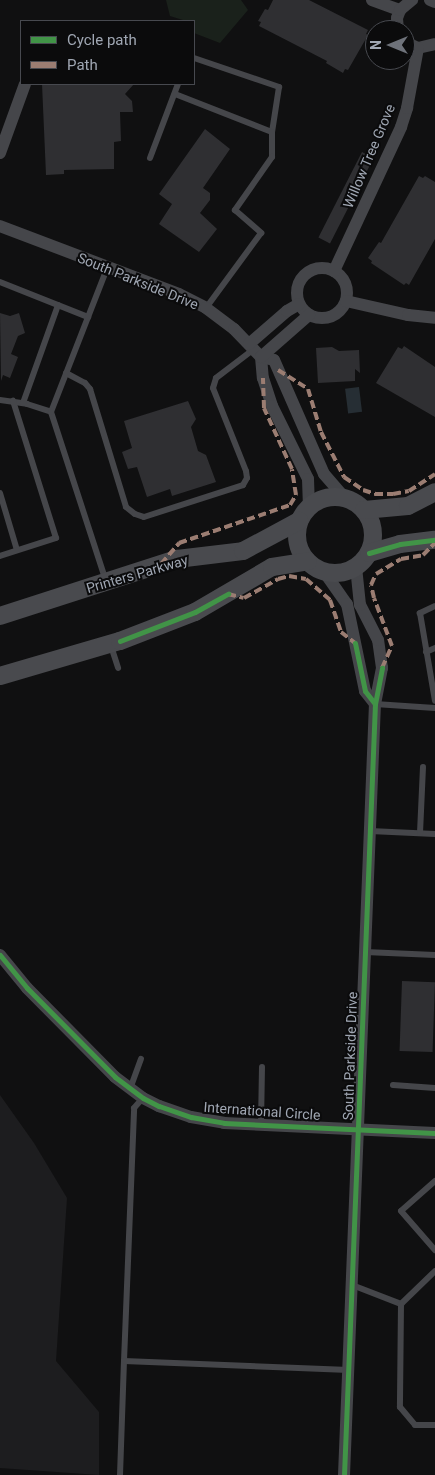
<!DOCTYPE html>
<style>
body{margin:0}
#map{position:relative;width:435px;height:1475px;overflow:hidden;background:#101011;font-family:Roboto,sans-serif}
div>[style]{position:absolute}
.built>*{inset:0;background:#1d1d1f}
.green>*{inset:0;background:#1a211b}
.water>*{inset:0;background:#262e34;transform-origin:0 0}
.building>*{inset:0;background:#2f2f32;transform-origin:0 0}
.lane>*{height:6px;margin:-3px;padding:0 3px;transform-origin:3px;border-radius:3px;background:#45464a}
.street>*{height:12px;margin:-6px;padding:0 6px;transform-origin:6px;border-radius:6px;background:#45464a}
.street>.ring{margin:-6px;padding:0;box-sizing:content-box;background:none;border:12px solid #45464a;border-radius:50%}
.secondary>*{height:18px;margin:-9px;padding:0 9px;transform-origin:9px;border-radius:9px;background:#494a4e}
.secondary>.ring{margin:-9px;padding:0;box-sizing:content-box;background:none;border:18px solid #494a4e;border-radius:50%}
.quiet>*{height:4px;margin-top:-2px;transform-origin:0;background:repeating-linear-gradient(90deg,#9b7d72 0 8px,transparent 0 12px)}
.cycleway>*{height:5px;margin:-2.5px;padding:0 2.5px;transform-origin:2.5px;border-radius:2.5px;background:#419447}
span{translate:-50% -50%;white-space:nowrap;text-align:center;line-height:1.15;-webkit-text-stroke:4px #0b0b0c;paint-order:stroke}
.street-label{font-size:14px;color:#a0a7b3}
.legend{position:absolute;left:20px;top:20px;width:175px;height:65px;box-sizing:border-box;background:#0b0b0c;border:1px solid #47494f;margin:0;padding:6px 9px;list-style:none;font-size:15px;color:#a0a7b3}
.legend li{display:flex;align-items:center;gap:10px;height:25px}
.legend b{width:25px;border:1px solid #47494f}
.north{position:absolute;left:365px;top:20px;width:50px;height:50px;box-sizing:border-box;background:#0b0b0c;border:1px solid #47494f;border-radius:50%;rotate:270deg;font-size:14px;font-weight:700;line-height:20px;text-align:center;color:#a0a7b3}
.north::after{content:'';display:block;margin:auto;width:18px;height:22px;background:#6e727a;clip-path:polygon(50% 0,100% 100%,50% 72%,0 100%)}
</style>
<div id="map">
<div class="built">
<i style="clip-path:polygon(0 1095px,34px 1143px,67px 1198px,56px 1361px,99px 1412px,99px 1475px,0 1468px)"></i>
</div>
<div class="green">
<i style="clip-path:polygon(166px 0,241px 0,248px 10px,220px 43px,194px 33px,194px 21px,186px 21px,170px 16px)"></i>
</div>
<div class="water">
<i style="left:359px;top:387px;width:25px;height:14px;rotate:83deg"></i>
</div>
<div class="building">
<i style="clip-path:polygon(273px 0,309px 0,368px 30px,366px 34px,368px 35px,348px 70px,345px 69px,343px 73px,326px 63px,327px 61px,259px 26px,261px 22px,258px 21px,265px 9px,268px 10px)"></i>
<i style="clip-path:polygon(42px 84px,134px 84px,125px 94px,132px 101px,133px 112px,120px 112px,121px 141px,114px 142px,114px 169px,64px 170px,64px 174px,46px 175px)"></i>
<i style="clip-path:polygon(205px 129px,230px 149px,203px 188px,210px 193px,210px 200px,200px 213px,217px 229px,199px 252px,159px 224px,172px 204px,159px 194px)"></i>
<i style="left:362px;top:152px;width:13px;height:96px;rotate:27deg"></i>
<i style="clip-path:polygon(419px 176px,423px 178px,425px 176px,435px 182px,435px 239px,409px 285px,406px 283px,404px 285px,371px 263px,372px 261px,368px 258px,379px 242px,381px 243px)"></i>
<i style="clip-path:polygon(0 313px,10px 316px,19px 313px,25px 333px,18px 336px,11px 354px,18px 357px,10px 378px,3px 375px,1px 381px)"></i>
<i style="clip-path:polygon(404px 346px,435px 367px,435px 417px,376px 383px,398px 347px,402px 349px)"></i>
<i style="clip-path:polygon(332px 347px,339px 351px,359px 350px,360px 373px,355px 369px,355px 381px,318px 383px,316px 348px)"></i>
<i style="clip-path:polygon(188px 401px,196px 419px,191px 427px,198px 451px,206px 455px,216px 482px,172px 496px,170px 489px,147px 497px,137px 467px,128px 469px,122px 452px,132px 448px,124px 421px)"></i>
<i style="left:402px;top:981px;width:33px;height:70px;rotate:2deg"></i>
</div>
<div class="lane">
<i style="left:194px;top:58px;width:90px;rotate:18.8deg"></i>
<i style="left:279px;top:87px;width:46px;rotate:98.8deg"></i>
<i style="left:175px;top:94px;width:104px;rotate:21.4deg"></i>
<i style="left:272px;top:132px;width:25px;rotate:90deg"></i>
<i style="left:272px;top:157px;width:65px;rotate:124.9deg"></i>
<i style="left:235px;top:210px;width:35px;rotate:41deg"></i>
<i style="left:261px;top:233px;width:93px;rotate:126.3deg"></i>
<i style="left:150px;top:158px;width:79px;rotate:-69.3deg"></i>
<i style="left:0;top:282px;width:95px;rotate:21.7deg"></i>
<i style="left:66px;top:373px;width:21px;rotate:28deg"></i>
<i style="left:85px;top:383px;width:8px;rotate:50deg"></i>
<i style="left:90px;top:389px;width:123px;rotate:73deg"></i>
<i style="left:126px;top:507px;width:11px;rotate:38deg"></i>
<i style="left:135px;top:514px;width:9px;rotate:18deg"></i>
<i style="left:144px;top:517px;width:104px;rotate:-17.9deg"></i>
<i style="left:243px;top:485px;width:8px;rotate:-60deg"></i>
<i style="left:247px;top:478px;width:7px;rotate:-98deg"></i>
<i style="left:246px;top:471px;width:89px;rotate:-111.7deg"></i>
<i style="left:213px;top:388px;width:10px;rotate:-73deg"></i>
<i style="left:216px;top:378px;width:48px;rotate:-37.3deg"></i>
<i style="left:0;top:400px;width:27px;rotate:8deg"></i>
<i style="left:27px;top:404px;width:25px;rotate:18deg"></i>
<i style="left:51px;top:412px;width:178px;rotate:72deg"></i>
<i style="left:23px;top:403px;width:104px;rotate:-70.3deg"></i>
<i style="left:51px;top:412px;width:155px;rotate:-68.7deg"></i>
<i style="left:0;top:493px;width:59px;rotate:73.4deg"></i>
<i style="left:0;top:556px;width:59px;rotate:-17.8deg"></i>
<i style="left:56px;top:538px;width:144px;rotate:-107.4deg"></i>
<i style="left:435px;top:606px;width:17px;rotate:155deg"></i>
<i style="left:420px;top:613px;width:89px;rotate:80.3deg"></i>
<i style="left:111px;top:646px;width:23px;rotate:72deg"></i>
<i style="left:426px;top:652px;width:10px;rotate:-24deg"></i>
<i style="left:375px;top:704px;width:60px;rotate:3.8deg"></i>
<i style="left:370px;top:831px;width:65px;rotate:2.6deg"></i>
<i style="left:420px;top:833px;width:66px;rotate:-87.4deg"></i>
<i style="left:365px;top:952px;width:70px;rotate:2.5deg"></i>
<i style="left:393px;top:1085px;width:42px;rotate:4.1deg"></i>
<i style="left:130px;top:1089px;width:32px;rotate:-70deg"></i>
<i style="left:261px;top:1124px;width:57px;rotate:-89deg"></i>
<i style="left:435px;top:1181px;width:45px;rotate:138.6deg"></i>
<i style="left:401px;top:1211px;width:52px;rotate:48.9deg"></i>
<i style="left:352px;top:1285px;width:53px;rotate:21.2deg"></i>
<i style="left:401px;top:1304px;width:47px;rotate:-44.1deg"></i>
<i style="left:401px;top:1304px;width:103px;rotate:90.6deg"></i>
<i style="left:400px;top:1407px;width:23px;rotate:50deg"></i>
<i style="left:415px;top:1425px;width:20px"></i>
<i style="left:124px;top:1361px;width:253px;rotate:-87.7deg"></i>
<i style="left:134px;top:1108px;width:13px;rotate:-48deg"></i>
<i style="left:120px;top:1475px;width:114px;rotate:-88deg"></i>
<i style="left:124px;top:1361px;width:225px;rotate:2.3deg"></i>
</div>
<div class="street">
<i style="left:372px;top:0;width:30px;rotate:20deg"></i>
<i style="left:430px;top:0;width:5px;rotate:22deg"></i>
<i style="left:398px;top:30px;width:12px;rotate:-95deg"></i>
<i style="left:397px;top:18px;width:9px;rotate:-69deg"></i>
<i style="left:400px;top:10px;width:16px;rotate:-40deg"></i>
<i style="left:405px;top:42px;width:14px;rotate:25deg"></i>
<i style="left:418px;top:48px;width:17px;rotate:-13deg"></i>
<i style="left:0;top:153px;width:73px;rotate:-70.1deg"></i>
<i style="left:0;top:226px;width:191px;rotate:20.8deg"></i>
<i style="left:179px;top:294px;width:30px;rotate:27deg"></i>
<i style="left:206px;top:308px;width:35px;rotate:37deg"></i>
<i style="left:234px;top:329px;width:39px;rotate:46deg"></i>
<i style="left:261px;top:357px;width:21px;rotate:85deg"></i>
<i style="left:263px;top:378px;width:29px;rotate:72deg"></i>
<i style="left:272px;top:406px;width:81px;rotate:63.7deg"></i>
<i style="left:308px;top:479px;width:27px;rotate:88deg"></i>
<i class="ring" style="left:297px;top:268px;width:38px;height:38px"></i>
<i style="left:334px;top:271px;width:159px;rotate:-65deg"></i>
<i style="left:401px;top:127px;width:20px;rotate:-72deg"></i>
<i style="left:407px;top:108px;width:61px;rotate:-79.6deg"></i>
<i style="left:346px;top:301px;width:64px;rotate:12.7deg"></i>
<i style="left:408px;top:315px;width:27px;rotate:6deg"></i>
<i style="left:249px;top:344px;width:50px;rotate:-41deg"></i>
<i style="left:287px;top:311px;width:14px;rotate:-30deg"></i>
<i style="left:261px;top:357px;width:13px;rotate:13deg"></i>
<i style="left:274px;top:360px;width:124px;rotate:66.3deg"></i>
<i style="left:324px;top:474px;width:30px;rotate:49deg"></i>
<i style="left:261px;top:357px;width:64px;rotate:-41.2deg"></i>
<i style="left:325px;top:573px;width:38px;rotate:55deg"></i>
<i style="left:347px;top:604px;width:89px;rotate:78.3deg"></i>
<i style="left:365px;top:691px;width:16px;rotate:52deg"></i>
<i style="left:0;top:955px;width:43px;rotate:50.7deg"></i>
<i style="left:27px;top:988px;width:125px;rotate:45.3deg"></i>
<i style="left:115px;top:1077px;width:35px;rotate:37deg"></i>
<i style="left:143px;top:1098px;width:18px;rotate:27deg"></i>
<i style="left:159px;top:1106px;width:34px;rotate:19deg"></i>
<i style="left:191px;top:1117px;width:34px;rotate:10deg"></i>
<i style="left:224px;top:1123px;width:211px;rotate:2.7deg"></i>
<i style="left:344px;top:1475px;width:772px;rotate:-87.7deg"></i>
<i style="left:375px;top:704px;width:37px;rotate:-79deg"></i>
<i style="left:382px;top:668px;width:28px;rotate:-98deg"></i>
<i style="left:378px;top:640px;width:39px;rotate:-117deg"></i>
<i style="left:360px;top:605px;width:38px;rotate:-96deg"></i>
</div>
<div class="secondary">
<i class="ring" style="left:297px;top:497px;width:58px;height:58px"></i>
<i style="left:364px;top:510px;width:44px;rotate:-5.2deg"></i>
<i style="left:408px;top:506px;width:30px;rotate:-27deg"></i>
<i style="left:369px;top:553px;width:32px;rotate:-16deg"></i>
<i style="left:400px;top:544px;width:35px;rotate:-7deg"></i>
<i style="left:0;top:616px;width:186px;rotate:-17.9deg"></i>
<i style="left:177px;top:559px;width:66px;rotate:-6.9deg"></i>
<i style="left:243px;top:551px;width:64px;rotate:-28.2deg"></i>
<i style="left:0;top:676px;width:125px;rotate:-16.3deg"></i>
<i style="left:120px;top:641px;width:80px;rotate:-21.1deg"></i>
<i style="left:195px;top:612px;width:89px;rotate:-30.3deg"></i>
<i style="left:272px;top:567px;width:36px;rotate:-9deg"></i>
</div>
<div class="quiet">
<i style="left:278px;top:370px;width:36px;rotate:32deg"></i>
<i style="left:308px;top:389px;width:45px;rotate:73.2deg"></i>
<i style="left:321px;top:432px;width:51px;rotate:62.9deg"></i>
<i style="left:344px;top:477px;width:23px;rotate:34deg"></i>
<i style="left:363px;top:490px;width:13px;rotate:18deg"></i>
<i style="left:375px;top:494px;width:18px"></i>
<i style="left:393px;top:494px;width:16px;rotate:-11deg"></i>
<i style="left:409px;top:491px;width:31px;rotate:-33deg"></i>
<i style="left:161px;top:564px;width:28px;rotate:-49deg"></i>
<i style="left:179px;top:543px;width:117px;rotate:-18.9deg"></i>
<i style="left:290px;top:505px;width:12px;rotate:-59deg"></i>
<i style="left:296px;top:495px;width:26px;rotate:-99deg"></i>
<i style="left:292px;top:469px;width:67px;rotate:-114.7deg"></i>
<i style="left:264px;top:408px;width:30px;rotate:-92deg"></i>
<i style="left:228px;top:594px;width:16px;rotate:14deg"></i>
<i style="left:244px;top:598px;width:39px;rotate:-29deg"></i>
<i style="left:278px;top:579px;width:11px;rotate:-15deg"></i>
<i style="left:289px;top:576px;width:17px;rotate:10deg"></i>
<i style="left:306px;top:579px;width:32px;rotate:41deg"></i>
<i style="left:330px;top:600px;width:34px;rotate:71deg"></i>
<i style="left:341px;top:632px;width:18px;rotate:38deg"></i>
<i style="left:382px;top:668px;width:24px;rotate:-66deg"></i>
<i style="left:392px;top:646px;width:51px;rotate:-110.6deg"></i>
<i style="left:374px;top:598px;width:13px;rotate:-103deg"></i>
<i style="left:371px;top:585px;width:12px;rotate:-66deg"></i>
<i style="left:376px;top:574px;width:29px;rotate:-31deg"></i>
<i style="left:401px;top:559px;width:22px;rotate:-10deg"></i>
<i style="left:423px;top:555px;width:17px;rotate:-45deg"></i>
</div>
<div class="cycleway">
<i style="left:369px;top:553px;width:32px;rotate:-16deg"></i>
<i style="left:400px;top:544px;width:35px;rotate:-7deg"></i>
<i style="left:120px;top:641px;width:80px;rotate:-21.1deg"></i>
<i style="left:195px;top:612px;width:38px;rotate:-29deg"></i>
<i style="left:355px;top:643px;width:49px;rotate:78.2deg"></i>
<i style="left:365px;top:691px;width:16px;rotate:52deg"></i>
<i style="left:0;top:955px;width:43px;rotate:50.7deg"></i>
<i style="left:27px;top:988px;width:125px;rotate:45.3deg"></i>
<i style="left:115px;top:1077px;width:35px;rotate:37deg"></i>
<i style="left:143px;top:1098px;width:18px;rotate:27deg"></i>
<i style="left:159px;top:1106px;width:34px;rotate:19deg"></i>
<i style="left:191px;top:1117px;width:34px;rotate:10deg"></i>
<i style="left:224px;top:1123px;width:211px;rotate:2.7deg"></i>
<i style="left:344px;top:1475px;width:772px;rotate:-87.7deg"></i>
<i style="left:375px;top:704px;width:37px;rotate:-79deg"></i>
</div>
<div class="street-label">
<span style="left:369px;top:156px;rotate:-67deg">Willow Tree Grove</span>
<span style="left:138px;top:281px;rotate:22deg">South Parkside Drive</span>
<span style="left:137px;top:574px;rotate:-16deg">Printers Parkway</span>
<span style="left:350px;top:1056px;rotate:-88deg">South Parkside Drive</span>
<span style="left:262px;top:1111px;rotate:4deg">International Circle</span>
</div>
<ul class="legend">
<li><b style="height:6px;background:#419447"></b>Cycle path</li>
<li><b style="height:6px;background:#9b7d72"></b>Path</li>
</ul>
<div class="north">N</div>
</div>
